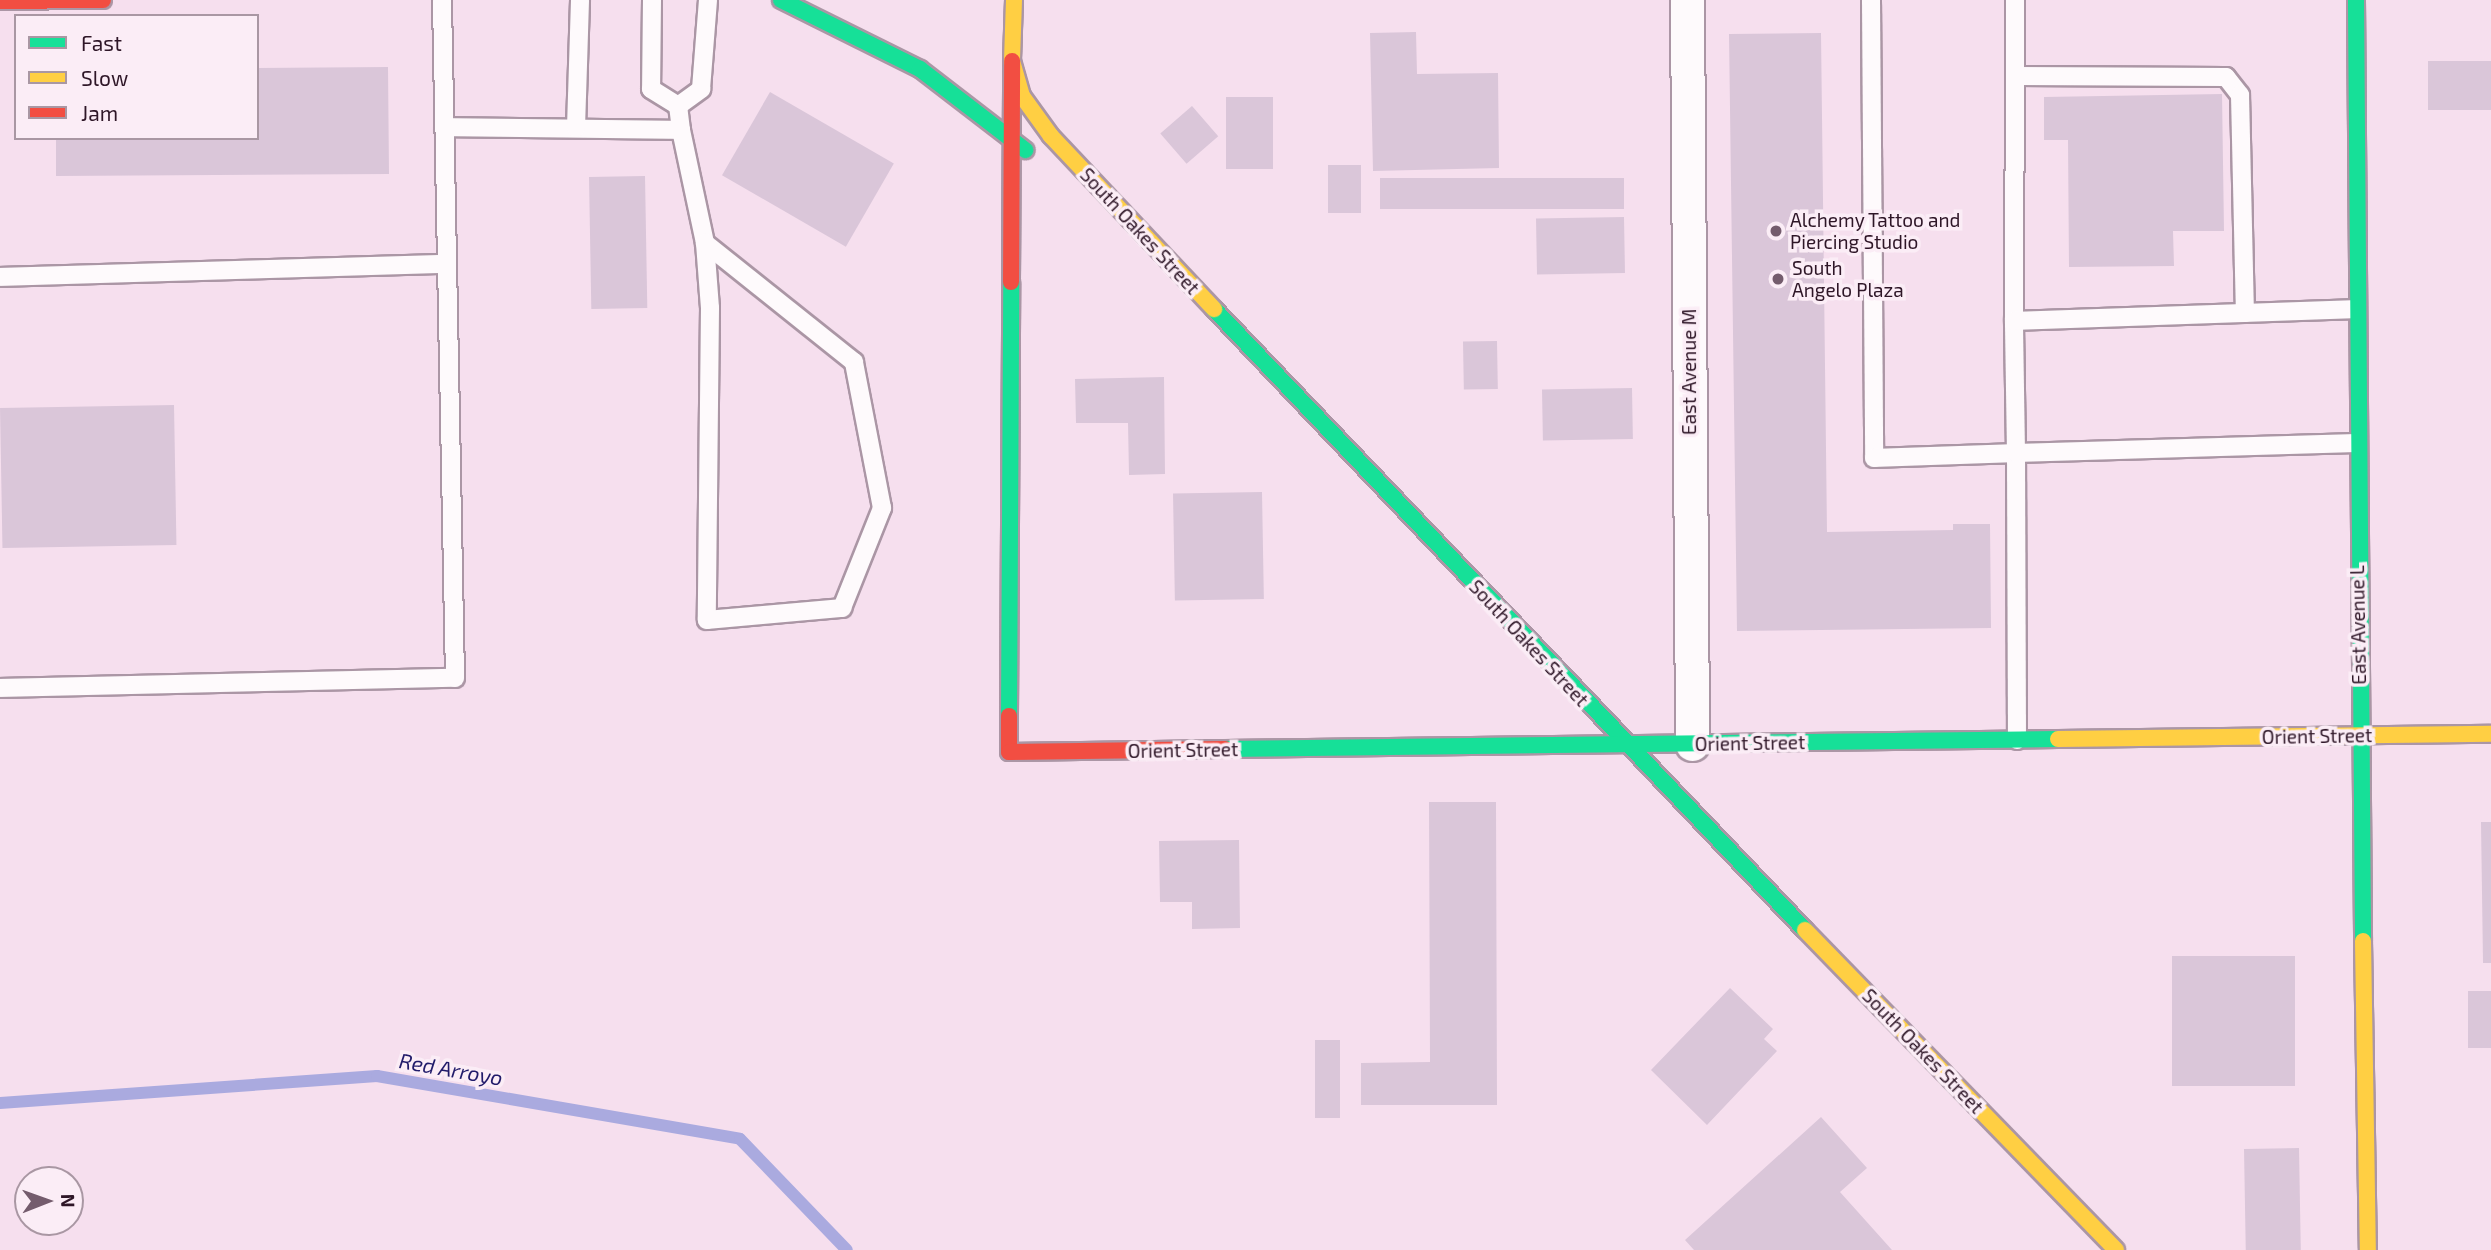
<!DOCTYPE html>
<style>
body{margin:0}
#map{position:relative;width:2491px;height:1250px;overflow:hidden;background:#f6dfee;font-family:"Exo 2",sans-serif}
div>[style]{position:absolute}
.stream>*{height:12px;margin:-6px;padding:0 6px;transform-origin:6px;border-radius:6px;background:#aaaadf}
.building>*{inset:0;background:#dac6d9;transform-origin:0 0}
.roads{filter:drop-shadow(2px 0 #ab96a5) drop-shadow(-2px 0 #ab96a5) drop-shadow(0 2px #ab96a5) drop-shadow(0 -2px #ab96a5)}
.lane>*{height:18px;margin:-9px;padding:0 9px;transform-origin:9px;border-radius:9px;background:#fefafc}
.street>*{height:33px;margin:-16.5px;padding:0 16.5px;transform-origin:16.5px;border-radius:16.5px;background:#fefafc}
.fast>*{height:16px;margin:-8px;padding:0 8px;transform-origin:8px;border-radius:8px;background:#16e098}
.slow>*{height:16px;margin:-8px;padding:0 8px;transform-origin:8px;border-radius:8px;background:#ffcf43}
.jam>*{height:16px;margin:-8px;padding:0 8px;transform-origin:8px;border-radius:8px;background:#f24e42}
.dots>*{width:19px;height:19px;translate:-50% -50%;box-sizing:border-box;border:4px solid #fbedf6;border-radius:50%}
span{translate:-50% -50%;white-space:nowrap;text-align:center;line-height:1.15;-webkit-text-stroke:7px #fbedf6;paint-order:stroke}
.poi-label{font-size:19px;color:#2e1627}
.left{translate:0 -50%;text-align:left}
.street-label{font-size:19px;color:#2e1627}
.water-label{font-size:21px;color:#211b6a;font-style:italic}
.legend{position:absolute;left:14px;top:14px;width:245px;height:126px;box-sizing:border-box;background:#fbedf6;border:2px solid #a997a3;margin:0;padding:9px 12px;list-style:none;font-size:21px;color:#2e1627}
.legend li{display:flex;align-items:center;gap:14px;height:35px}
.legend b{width:35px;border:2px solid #a997a3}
.north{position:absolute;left:14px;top:1166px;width:70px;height:70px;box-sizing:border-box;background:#fbedf6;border:2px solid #a997a3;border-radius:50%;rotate:89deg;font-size:19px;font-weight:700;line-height:28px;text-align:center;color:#2e1627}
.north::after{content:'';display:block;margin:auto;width:24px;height:32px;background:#745c6d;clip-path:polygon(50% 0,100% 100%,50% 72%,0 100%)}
</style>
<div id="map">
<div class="stream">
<i style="left:0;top:1103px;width:378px;rotate:-4.1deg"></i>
<i style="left:377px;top:1076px;width:368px;rotate:9.8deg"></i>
<i style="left:740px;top:1139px;width:154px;rotate:46.1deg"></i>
</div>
<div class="building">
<i style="clip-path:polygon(1416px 32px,1417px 74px,1498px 73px,1499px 168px,1373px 171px,1370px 33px)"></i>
<i style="clip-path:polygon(1821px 33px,1827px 532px,1953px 530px,1953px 524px,1990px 524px,1991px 628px,1737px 631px,1729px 34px)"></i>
<i style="left:2491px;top:61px;width:49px;height:63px;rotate:90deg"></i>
<i style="clip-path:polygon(388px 67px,389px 174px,56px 176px,56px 138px,257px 138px,257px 68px)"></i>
<i style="left:770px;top:92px;width:143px;height:96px;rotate:30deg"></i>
<i style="clip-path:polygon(2222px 94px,2224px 231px,2173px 231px,2174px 266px,2069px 267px,2068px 140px,2044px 140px,2044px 97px)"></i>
<i style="left:1226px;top:97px;width:47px;height:72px"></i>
<i style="left:1192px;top:106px;width:40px;height:42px;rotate:49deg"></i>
<i style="left:1328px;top:165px;width:33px;height:48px"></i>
<i style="left:645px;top:176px;width:132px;height:56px;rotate:89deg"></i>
<i style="left:1624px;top:178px;width:31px;height:244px;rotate:90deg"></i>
<i style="left:1624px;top:217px;width:56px;height:88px;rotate:89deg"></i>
<i style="left:1497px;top:341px;width:48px;height:34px;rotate:89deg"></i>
<i style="clip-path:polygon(1164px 377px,1165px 474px,1129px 475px,1128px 423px,1076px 423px,1075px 379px)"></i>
<i style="left:1632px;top:388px;width:51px;height:90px;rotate:89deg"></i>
<i style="left:174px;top:405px;width:140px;height:174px;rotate:89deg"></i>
<i style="left:1262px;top:492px;width:107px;height:89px;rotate:89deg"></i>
<i style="clip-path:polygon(1429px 802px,1496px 802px,1497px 1105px,1361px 1105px,1361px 1063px,1430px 1062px)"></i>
<i style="clip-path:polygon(2481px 822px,2491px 822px,2491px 963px,2483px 963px)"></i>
<i style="clip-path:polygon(1239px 840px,1240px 928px,1192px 929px,1192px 902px,1160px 902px,1159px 841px)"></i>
<i style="left:2295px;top:956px;width:130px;height:123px;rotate:90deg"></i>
<i style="clip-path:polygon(1730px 988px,1773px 1029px,1764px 1039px,1777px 1051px,1707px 1125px,1651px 1070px)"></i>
<i style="left:2468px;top:991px;width:23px;height:57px"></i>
<i style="left:1315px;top:1040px;width:25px;height:78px"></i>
<i style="clip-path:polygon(1821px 1117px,1867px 1168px,1840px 1192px,1892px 1250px,1694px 1250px,1685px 1240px)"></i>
<i style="left:2299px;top:1148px;width:102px;height:55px;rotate:89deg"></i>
</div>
<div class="roads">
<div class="lane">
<i style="left:652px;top:0;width:89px;rotate:90.6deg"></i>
<i style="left:651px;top:89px;width:32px;rotate:32deg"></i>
<i style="left:1871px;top:0;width:458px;rotate:89.6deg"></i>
<i style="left:1874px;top:458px;width:142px;rotate:-2deg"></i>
<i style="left:2016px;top:453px;width:287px;rotate:89.8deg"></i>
<i style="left:2016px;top:76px;width:210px;rotate:0.3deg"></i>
<i style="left:2226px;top:77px;width:23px;rotate:52deg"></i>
<i style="left:2240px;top:95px;width:218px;rotate:88.7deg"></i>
<i style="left:444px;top:127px;width:237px;rotate:0.7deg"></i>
<i style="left:681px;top:130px;width:116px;rotate:78deg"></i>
<i style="left:705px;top:243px;width:65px;rotate:85.6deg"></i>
<i style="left:710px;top:308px;width:312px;rotate:90.6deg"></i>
<i style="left:707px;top:620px;width:136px;rotate:-5.1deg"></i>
<i style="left:842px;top:608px;width:108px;rotate:-68.2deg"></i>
<i style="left:882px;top:508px;width:149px;rotate:-100.9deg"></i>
<i style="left:854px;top:362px;width:191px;rotate:-141.4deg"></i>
<i style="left:576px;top:128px;width:128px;rotate:-88.2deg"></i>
<i style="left:681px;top:130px;width:24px;rotate:-97deg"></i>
<i style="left:678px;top:106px;width:29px;rotate:-36deg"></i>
<i style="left:701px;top:89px;width:89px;rotate:-85.5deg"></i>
<i style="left:0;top:277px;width:447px;rotate:-1.7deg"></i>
<i style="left:2014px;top:321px;width:321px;rotate:-89.8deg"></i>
<i style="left:2356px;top:443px;width:340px;rotate:178.3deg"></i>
<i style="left:2016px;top:453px;width:132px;rotate:-90.9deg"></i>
<i style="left:2014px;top:321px;width:343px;rotate:-2deg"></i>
<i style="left:0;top:688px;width:455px;rotate:-1.3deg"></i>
<i style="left:455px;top:678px;width:678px;rotate:-91.1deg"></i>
</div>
<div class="street">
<i style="left:1687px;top:0;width:744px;rotate:89.61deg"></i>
</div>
<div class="fast">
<i style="left:781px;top:0;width:155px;rotate:26.4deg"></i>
<i style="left:920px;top:69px;width:133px;rotate:37.6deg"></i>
<i style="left:2356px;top:0;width:941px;rotate:89.57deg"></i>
<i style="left:1214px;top:309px;width:857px;rotate:46.42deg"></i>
<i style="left:1009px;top:716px;width:434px;rotate:-89.7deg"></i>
<i style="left:1225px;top:749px;width:833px;rotate:-0.69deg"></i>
</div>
<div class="slow">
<i style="left:1014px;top:0;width:61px;rotate:91.9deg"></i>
<i style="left:1012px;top:61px;width:36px;rotate:74deg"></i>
<i style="left:1022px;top:96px;width:49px;rotate:54.1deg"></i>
<i style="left:1051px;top:136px;width:238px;rotate:46.7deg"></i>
<i style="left:2058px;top:739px;width:433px;rotate:-0.7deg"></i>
<i style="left:1805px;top:930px;width:446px;rotate:45.8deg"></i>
<i style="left:2363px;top:941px;width:309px;rotate:89.1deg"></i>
</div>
<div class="jam">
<i style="left:0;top:1px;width:103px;rotate:-0.6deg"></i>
<i style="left:1011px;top:282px;width:221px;rotate:-89.7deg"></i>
<i style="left:1009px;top:716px;width:36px;rotate:90deg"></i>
<i style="left:1009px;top:752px;width:216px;rotate:-0.8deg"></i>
</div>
</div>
<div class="dots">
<i style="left:1776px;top:231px;background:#745c6d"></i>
<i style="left:1778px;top:279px;background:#745c6d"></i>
</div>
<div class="poi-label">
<span class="left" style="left:1790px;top:231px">Alchemy Tattoo and<br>Piercing Studio</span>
<span class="left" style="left:1792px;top:279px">South<br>Angelo Plaza</span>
</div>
<div class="street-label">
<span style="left:1140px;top:231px;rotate:47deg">South Oakes Street</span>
<span style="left:1689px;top:372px;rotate:-90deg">East Avenue M</span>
<span style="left:2358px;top:625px;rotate:-91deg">East Avenue L</span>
<span style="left:1529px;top:643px;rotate:47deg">South Oakes Street</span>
<span style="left:2317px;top:736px;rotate:-1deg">Orient Street</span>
<span style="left:1750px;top:743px;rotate:-1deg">Orient Street</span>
<span style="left:1183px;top:750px;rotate:-1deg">Orient Street</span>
<span style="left:1923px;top:1051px;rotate:46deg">South Oakes Street</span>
</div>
<div class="water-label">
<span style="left:451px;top:1069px;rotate:10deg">Red Arroyo</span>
</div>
<ul class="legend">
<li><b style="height:9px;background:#16e098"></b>Fast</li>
<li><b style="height:9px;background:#ffcf43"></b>Slow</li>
<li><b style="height:9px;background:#f24e42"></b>Jam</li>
</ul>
<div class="north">N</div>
</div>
